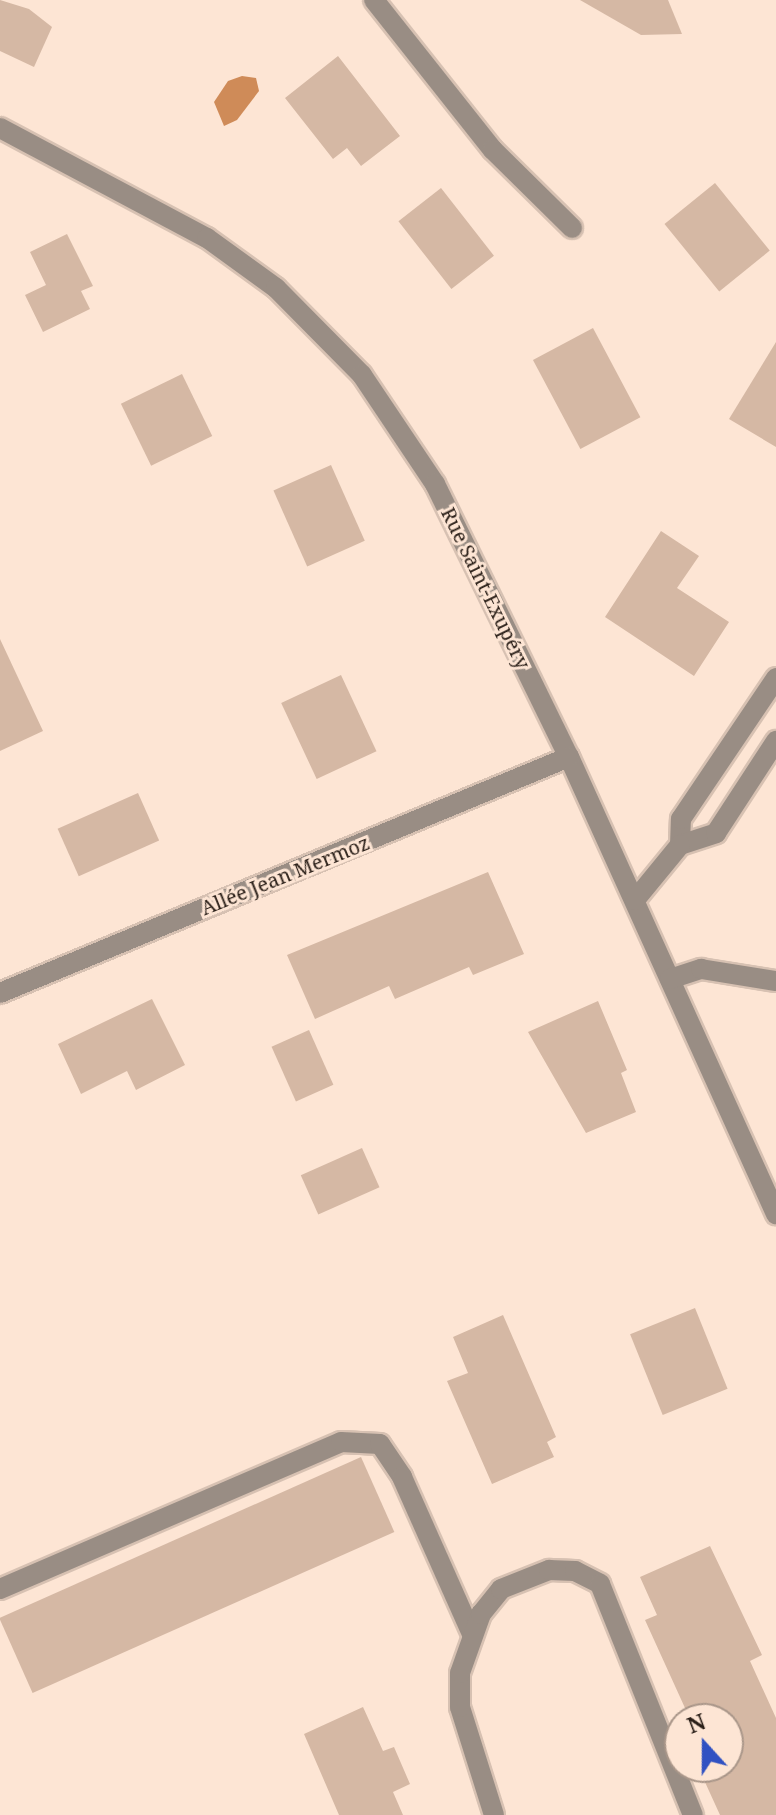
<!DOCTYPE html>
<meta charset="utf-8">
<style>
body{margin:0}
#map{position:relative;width:776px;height:1815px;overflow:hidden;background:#fde5d4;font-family:"Noto Serif",serif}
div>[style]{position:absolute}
.water>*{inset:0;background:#cf8b58}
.building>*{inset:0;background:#d5b8a4;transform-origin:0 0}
.roads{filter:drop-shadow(2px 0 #d7c1b2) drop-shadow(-2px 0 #d7c1b2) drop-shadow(0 2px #d7c1b2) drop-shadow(0 -2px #d7c1b2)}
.minor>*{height:20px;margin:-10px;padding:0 10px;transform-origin:10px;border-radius:10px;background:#998d84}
span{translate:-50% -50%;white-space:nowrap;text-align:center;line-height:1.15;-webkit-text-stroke:6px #fde5d4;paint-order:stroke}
.street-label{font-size:20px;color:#2a1f18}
.north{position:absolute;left:664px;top:1703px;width:80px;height:80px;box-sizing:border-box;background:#fde5d4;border:2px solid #a99689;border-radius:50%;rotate:339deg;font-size:22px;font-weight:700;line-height:32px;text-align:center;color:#2a1f18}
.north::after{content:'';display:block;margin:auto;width:28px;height:36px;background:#3051c2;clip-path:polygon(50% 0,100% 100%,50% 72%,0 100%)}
</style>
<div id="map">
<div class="water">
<i style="clip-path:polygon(242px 76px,256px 78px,259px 91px,237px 120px,224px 126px,214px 102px,228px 81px)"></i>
</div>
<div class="building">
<i style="clip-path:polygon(0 0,29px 9px,52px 27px,34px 67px,0 51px)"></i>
<i style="clip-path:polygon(580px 0,668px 0,682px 34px,641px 35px)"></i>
<i style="clip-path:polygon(338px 56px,400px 136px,361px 166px,347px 148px,333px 159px,285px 98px)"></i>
<i style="left:715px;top:183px;width:87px;height:65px;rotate:51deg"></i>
<i style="left:441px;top:188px;width:86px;height:54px;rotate:52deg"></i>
<i style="clip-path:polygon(67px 234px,93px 286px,81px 291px,90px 309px,43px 332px,25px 295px,46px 285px,30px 252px)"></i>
<i style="left:593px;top:328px;width:101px;height:68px;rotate:62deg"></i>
<i style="clip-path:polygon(776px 342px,776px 447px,729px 419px)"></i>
<i style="left:182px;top:374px;width:69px;height:68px;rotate:64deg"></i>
<i style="left:331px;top:465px;width:83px;height:63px;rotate:66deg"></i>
<i style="clip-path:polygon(661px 531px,699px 556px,677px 588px,729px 622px,694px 676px,605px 617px)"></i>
<i style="clip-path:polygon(0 639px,43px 731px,0 751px)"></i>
<i style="left:341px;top:675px;width:84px;height:66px;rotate:65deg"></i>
<i style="left:138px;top:793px;width:52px;height:88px;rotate:66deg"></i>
<i style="clip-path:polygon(488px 872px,524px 954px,473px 975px,469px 967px,395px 999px,389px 986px,315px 1019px,287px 955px)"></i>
<i style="clip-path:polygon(152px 999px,185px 1065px,136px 1090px,127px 1071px,81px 1094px,58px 1044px)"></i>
<i style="clip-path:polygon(598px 1001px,627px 1070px,621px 1073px,636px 1112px,586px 1133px,528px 1032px)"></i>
<i style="left:309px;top:1030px;width:60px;height:41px;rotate:66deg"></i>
<i style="left:362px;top:1148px;width:43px;height:67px;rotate:66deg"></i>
<i style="left:695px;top:1308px;width:87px;height:70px;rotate:68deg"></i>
<i style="clip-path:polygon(503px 1315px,556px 1437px,547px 1442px,554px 1457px,492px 1484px,447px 1381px,468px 1373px,453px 1337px)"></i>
<i style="left:361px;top:1457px;width:82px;height:396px;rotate:66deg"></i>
<i style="clip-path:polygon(710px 1546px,762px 1655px,750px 1661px,776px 1718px,776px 1815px,720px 1815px,699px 1769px,728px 1767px,728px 1719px,690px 1719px,645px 1620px,657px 1615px,640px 1577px)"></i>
<i style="clip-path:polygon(363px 1707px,383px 1751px,394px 1747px,410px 1784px,393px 1792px,403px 1815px,339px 1815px,304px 1734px)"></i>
</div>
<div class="roads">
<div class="minor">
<i style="left:374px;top:0;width:191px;rotate:51.6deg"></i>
<i style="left:493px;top:150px;width:111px;rotate:44.6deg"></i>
<i style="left:0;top:128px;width:234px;rotate:28deg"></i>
<i style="left:207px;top:238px;width:85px;rotate:35.9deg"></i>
<i style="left:276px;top:288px;width:122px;rotate:45.3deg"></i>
<i style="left:362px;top:375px;width:131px;rotate:56.2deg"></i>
<i style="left:435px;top:484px;width:304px;rotate:63.9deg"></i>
<i style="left:569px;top:757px;width:502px;rotate:65.63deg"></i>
<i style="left:680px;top:845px;width:26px;rotate:-88deg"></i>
<i style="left:681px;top:819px;width:170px;rotate:-56deg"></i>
<i style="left:680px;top:845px;width:38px;rotate:-18deg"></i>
<i style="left:716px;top:833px;width:110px;rotate:-56.9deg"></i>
<i style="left:635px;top:900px;width:71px;rotate:-50.7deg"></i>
<i style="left:670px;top:979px;width:33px;rotate:-18deg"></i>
<i style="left:701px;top:969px;width:76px;rotate:9.1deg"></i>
<i style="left:0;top:993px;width:616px;rotate:-22.53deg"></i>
<i style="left:0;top:1589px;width:371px;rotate:-23.3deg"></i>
<i style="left:341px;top:1442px;width:39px;rotate:3deg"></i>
<i style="left:380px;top:1444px;width:40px;rotate:56deg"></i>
<i style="left:402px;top:1477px;width:172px;rotate:66deg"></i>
<i style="left:494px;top:1815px;width:113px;rotate:-107.5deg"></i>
<i style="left:460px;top:1707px;width:34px;rotate:-90deg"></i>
<i style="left:460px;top:1673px;width:63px;rotate:-70.4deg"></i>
<i style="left:481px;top:1614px;width:32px;rotate:-51deg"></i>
<i style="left:501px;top:1589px;width:52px;rotate:-21.6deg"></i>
<i style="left:549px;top:1570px;width:26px;rotate:2deg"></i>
<i style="left:575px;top:1571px;width:28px;rotate:27deg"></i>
<i style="left:600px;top:1584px;width:249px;rotate:68.1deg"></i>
</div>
</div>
<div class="street-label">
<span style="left:486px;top:588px;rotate:64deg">Rue Saint-Exupéry</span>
<span style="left:285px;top:875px;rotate:-22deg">Allée Jean Mermoz</span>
</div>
<div class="north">N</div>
</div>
